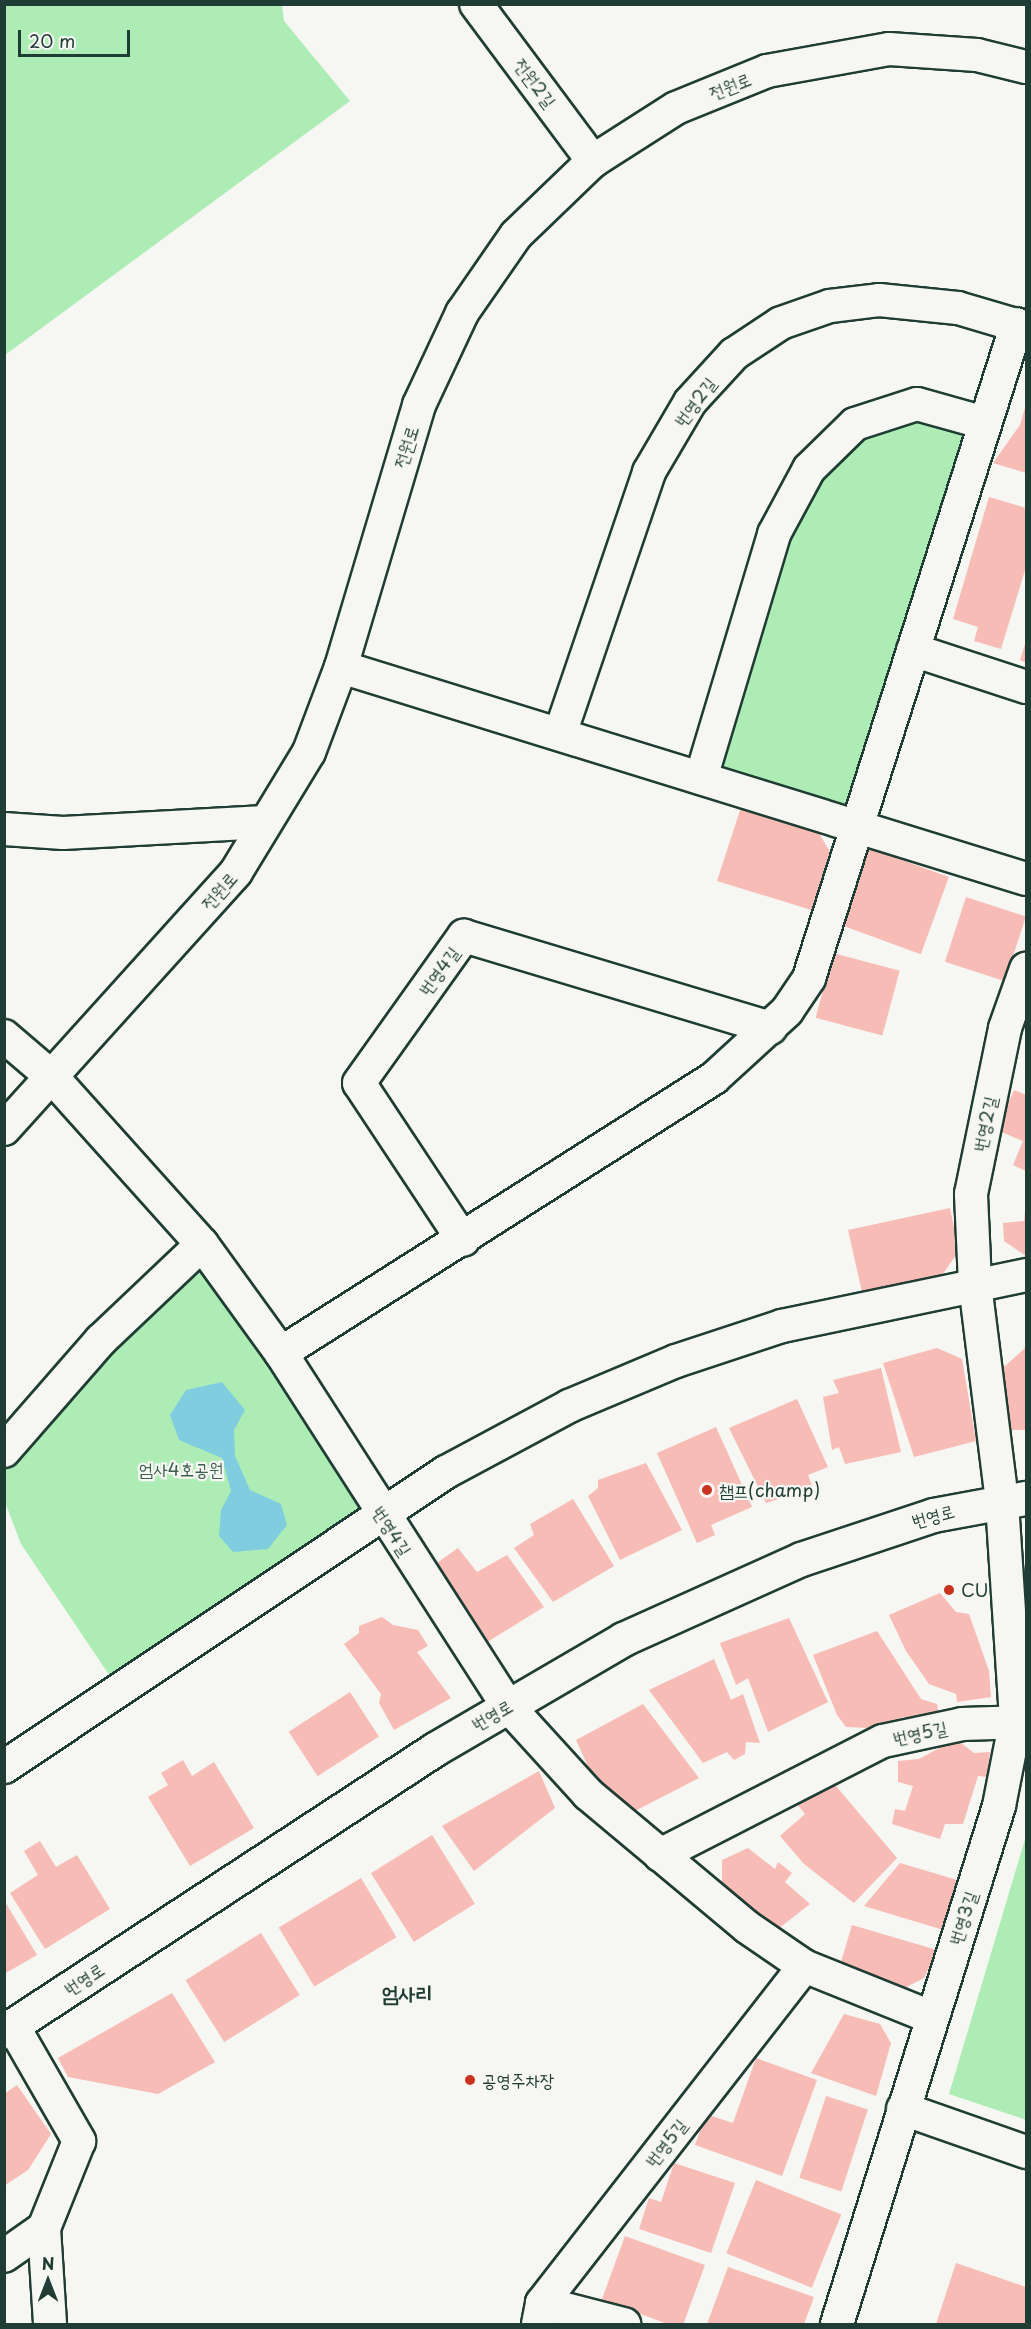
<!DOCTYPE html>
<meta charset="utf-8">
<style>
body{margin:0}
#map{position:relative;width:1031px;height:2329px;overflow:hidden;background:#f6f6f2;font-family:"Playpen Sans","Poor Story",sans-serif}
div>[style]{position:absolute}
.green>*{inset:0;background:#adecb4}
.water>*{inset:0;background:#80cde0}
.building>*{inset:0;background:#f7bcb5;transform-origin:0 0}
.roads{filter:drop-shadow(2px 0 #1f3d34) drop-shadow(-2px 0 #1f3d34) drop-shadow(0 2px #1f3d34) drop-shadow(0 -2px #1f3d34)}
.street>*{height:32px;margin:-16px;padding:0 16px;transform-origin:16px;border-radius:16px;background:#f6f6f2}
.secondary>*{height:33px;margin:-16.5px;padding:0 16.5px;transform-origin:16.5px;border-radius:16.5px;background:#f6f6f2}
.dots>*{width:16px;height:16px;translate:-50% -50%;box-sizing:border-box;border:3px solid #f6f6f2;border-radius:50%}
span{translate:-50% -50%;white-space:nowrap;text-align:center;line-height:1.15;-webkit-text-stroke:4.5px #f6f6f2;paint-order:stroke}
.street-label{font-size:18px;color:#1f3d34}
.park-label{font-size:18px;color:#3b604e}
.poi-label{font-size:18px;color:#1f3d34}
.left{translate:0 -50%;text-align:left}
.quarter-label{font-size:21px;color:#1f3d34;font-weight:700}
.frame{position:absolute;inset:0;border:6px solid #1f3d34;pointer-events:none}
.north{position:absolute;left:18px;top:2251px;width:60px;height:60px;-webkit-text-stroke:4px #f6f6f2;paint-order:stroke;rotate:0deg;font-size:16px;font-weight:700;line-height:24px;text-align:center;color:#1f3d34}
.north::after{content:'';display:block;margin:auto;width:21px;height:27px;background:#1f3d34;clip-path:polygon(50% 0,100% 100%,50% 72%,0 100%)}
.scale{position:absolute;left:18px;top:30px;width:112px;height:27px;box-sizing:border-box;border:3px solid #1f3d34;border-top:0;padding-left:8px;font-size:18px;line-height:21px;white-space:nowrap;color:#1f3d34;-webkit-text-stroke:4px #f6f6f2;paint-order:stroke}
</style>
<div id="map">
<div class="green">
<i style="clip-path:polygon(5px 4px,282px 5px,284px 21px,350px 101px,5px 355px)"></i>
<i style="clip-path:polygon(917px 404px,985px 423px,857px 826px,701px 778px,809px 469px)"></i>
<i style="clip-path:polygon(202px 1244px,379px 1512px,118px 1688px,21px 1544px,5px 1502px,5px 1451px)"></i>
<i style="clip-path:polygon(1026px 1836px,1026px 2120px,949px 2094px)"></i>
</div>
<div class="water">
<i style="clip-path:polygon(222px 1382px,245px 1410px,234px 1430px,235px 1456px,250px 1490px,281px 1504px,287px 1525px,268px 1549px,233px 1552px,219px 1536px,221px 1510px,231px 1491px,222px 1458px,179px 1440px,170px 1415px,186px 1390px)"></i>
</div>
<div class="building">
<i style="clip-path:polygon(1026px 404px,1026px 473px,993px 463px,1020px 425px)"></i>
<i style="clip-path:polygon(989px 497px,1026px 508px,1026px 567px,1001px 649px,974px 641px,978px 627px,953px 619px)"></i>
<i style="clip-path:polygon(1026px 641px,1026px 663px,1020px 660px)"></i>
<i style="clip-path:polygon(742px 804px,815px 826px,834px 859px,818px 912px,717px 881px)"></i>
<i style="left:869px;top:848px;width:85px;height:82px;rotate:20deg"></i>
<i style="left:966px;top:897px;width:63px;height:68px;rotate:18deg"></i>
<i style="left:833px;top:953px;width:69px;height:67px;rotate:15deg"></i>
<i style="clip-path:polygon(1014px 1090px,1026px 1095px,1026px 1171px,1013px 1165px,1023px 1141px,997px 1130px)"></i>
<i style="clip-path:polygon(1026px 1202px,1026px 1256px,1004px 1241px,1003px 1223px,1024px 1221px)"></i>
<i style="clip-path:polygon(950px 1208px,959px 1251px,942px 1275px,862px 1292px,848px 1230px)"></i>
<i style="clip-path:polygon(1026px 1347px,1026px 1430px,1006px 1430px,1003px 1368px)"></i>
<i style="clip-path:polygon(937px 1348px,962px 1359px,976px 1441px,914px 1457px,883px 1363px)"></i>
<i style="clip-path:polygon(881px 1368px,901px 1452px,845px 1464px,839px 1447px,832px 1450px,823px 1397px,839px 1393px,833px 1380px)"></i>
<i style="clip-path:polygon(797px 1399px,828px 1467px,808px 1475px,813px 1488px,766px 1503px,729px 1428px)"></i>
<i style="clip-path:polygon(716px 1427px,752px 1507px,711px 1525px,715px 1535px,697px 1543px,657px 1453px)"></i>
<i style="clip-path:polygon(646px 1463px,682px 1530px,620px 1560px,588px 1496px,598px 1488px,598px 1480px)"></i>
<i style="clip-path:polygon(573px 1499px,614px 1566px,553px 1602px,514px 1548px,534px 1535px,530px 1524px)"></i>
<i style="clip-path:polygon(458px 1548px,477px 1572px,507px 1555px,544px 1607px,484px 1644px,434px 1565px)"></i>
<i style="clip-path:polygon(940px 1593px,956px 1612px,969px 1614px,989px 1671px,991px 1697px,957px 1702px,956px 1694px,929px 1684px,906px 1651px,889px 1615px)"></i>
<i style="clip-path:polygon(382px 1617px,393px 1625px,418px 1630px,428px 1646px,417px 1652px,451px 1698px,394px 1730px,379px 1703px,381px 1694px,344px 1644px,359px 1633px,359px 1626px)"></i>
<i style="clip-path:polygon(789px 1618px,828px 1702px,768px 1732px,748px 1678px,736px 1685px,720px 1643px)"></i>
<i style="clip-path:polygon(877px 1631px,921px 1699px,937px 1704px,939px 1719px,912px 1725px,904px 1717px,869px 1728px,846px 1727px,837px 1715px,813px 1655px)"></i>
<i style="clip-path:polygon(714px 1659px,731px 1700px,743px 1694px,760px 1743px,746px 1742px,745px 1754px,734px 1760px,727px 1752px,703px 1763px,649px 1690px)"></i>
<i style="left:350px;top:1692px;width:53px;height:73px;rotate:57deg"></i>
<i style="clip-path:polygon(643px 1704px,699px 1778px,635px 1811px,592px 1775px,576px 1740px)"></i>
<i style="clip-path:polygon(956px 1739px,974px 1753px,990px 1752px,987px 1777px,978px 1776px,963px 1824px,945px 1824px,940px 1839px,892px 1824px,895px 1809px,905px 1811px,913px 1786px,898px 1782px,898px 1761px,919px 1759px)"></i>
<i style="clip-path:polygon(183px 1760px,192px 1776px,214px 1762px,254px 1828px,190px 1866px,148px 1797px,168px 1785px,161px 1773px)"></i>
<i style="clip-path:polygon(539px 1771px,555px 1808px,474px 1871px,442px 1826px)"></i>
<i style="clip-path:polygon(830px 1779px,897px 1858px,854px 1903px,804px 1864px,780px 1836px,805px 1814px,792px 1798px)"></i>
<i style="left:432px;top:1835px;width:81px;height:72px;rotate:58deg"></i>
<i style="clip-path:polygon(40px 1841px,56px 1867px,77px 1855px,110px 1909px,45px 1949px,10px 1893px,38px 1875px,24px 1851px)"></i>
<i style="clip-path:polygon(748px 1848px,775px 1869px,778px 1862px,792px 1873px,785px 1882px,810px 1904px,778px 1929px,722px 1888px,722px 1860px)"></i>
<i style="clip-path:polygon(900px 1863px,964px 1882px,950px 1932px,864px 1906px)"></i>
<i style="left:361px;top:1878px;width:69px;height:96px;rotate:59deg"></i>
<i style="clip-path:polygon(4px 1900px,37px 1955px,4px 1974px)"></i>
<i style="clip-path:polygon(852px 1925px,937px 1950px,924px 1978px,895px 1993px,838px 1972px)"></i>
<i style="left:261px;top:1933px;width:73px;height:89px;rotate:58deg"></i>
<i style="clip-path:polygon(172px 1993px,215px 2062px,158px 2094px,68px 2077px,58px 2058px)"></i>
<i style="clip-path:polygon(844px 2014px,880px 2024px,891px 2043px,876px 2096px,811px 2073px)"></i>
<i style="clip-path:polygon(756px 2058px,817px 2080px,782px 2176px,695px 2145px,706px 2114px,733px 2123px)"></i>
<i style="clip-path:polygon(17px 2085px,51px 2134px,28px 2170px,4px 2186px,4px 2094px)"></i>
<i style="left:826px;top:2096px;width:44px;height:86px;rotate:18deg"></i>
<i style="clip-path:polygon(674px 2163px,735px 2183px,711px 2253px,639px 2229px,649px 2198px,661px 2202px)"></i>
<i style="left:756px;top:2180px;width:92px;height:79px;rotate:22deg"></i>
<i style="left:625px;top:2236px;width:85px;height:68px;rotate:20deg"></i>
<i style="clip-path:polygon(956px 2263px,1026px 2287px,1026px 2324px,936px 2324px)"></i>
<i style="clip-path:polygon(728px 2267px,814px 2297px,804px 2324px,707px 2324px)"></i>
</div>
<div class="roads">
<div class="street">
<i style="left:476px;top:4px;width:196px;rotate:53.3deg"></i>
<i style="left:913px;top:650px;width:119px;rotate:18.1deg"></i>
<i style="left:341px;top:667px;width:717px;rotate:17.2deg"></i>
<i style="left:560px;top:734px;width:277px;rotate:-71.2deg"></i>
<i style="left:649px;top:472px;width:81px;rotate:-59.6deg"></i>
<i style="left:690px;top:402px;width:65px;rotate:-47.5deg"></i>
<i style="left:734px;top:354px;width:56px;rotate:-33.4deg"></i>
<i style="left:781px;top:323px;width:52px;rotate:-19.1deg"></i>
<i style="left:830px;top:306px;width:49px;rotate:-7deg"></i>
<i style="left:879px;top:300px;width:79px;rotate:5.8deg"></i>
<i style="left:958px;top:308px;width:71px;rotate:16.4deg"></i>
<i style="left:701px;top:778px;width:255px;rotate:-73.3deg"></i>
<i style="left:774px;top:534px;width:74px;rotate:-61.7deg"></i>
<i style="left:809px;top:469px;width:64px;rotate:-44.4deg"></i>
<i style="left:855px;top:424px;width:65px;rotate:-17.9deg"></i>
<i style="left:917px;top:404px;width:71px;rotate:15.6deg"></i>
<i style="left:4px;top:829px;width:59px;rotate:3.9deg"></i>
<i style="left:63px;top:833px;width:202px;rotate:-3.1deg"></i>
<i style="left:4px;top:1036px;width:63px;rotate:40.5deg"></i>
<i style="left:52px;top:1077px;width:224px;rotate:48.1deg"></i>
<i style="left:202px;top:1244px;width:135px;rotate:54.1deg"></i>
<i style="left:281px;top:1353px;width:420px;rotate:57.3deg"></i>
<i style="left:508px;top:1706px;width:119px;rotate:47.7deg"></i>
<i style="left:588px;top:1794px;width:207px;rotate:39.9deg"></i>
<i style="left:747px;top:1927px;width:69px;rotate:34.4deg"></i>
<i style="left:804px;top:1966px;width:137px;rotate:21.9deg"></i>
<i style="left:4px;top:1129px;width:346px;rotate:-47.9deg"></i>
<i style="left:236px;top:872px;width:140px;rotate:-58.7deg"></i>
<i style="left:309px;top:752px;width:91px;rotate:-69.4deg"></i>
<i style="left:341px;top:667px;width:273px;rotate:-73.4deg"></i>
<i style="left:419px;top:405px;width:102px;rotate:-64.9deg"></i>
<i style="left:462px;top:313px;width:95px;rotate:-55.3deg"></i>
<i style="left:516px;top:235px;width:107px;rotate:-43.9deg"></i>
<i style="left:593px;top:161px;width:98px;rotate:-32.6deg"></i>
<i style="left:676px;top:108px;width:98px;rotate:-22.1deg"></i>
<i style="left:767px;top:71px;width:124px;rotate:-10.2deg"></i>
<i style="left:889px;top:49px;width:88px;rotate:3.9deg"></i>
<i style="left:977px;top:55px;width:50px;rotate:13.8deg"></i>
<i style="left:463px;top:1240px;width:188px;rotate:-123.5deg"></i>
<i style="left:359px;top:1083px;width:181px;rotate:-54.5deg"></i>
<i style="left:464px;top:936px;width:320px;rotate:16.7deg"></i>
<i style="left:281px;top:1353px;width:513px;rotate:-32.42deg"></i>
<i style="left:714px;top:1078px;width:99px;rotate:-42.5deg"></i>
<i style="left:787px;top:1011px;width:40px;rotate:-56deg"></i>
<i style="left:809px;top:978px;width:686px;rotate:-72.36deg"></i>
<i style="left:4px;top:1451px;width:147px;rotate:-48.9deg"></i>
<i style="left:101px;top:1340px;width:139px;rotate:-43.5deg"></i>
<i style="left:4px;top:1767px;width:531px;rotate:-33.72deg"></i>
<i style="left:446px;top:1472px;width:140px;rotate:-28.2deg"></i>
<i style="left:569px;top:1406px;width:116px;rotate:-22.8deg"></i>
<i style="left:676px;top:1361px;width:112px;rotate:-18.3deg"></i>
<i style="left:782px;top:1326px;width:249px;rotate:-11.8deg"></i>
<i style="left:660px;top:1855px;width:250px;rotate:-27.1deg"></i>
<i style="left:883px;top:1741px;width:81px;rotate:-12.1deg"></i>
<i style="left:962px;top:1724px;width:64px;rotate:-1.8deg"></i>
<i style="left:13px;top:2026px;width:133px;rotate:60.1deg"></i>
<i style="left:79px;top:2141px;width:94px;rotate:111.9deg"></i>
<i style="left:44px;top:2228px;width:96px;rotate:86.4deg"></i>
<i style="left:903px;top:2109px;width:130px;rotate:19.3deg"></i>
<i style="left:4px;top:2256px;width:49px;rotate:-35deg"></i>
<i style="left:542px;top:2303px;width:85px;rotate:14.4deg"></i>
<i style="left:538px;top:2324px;width:21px;rotate:-79deg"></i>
<i style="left:542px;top:2303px;width:427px;rotate:-52.1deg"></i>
<i style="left:837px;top:2324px;width:543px;rotate:-72.63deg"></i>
<i style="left:999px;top:1806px;width:89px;rotate:-78.9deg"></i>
<i style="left:1016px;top:1719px;width:218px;rotate:-93.7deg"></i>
<i style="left:1002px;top:1501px;width:220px;rotate:-97.1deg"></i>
<i style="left:975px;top:1283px;width:89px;rotate:-92.6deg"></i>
<i style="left:971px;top:1194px;width:169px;rotate:-78.4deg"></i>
<i style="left:1005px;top:1028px;width:63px;rotate:-70.4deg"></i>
</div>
<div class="secondary">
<i style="left:4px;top:2031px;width:515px;rotate:-33.2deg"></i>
<i style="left:435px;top:1749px;width:218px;rotate:-30.3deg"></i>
<i style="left:623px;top:1639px;width:195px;rotate:-24.2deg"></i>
<i style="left:801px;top:1559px;width:139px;rotate:-18.4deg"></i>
<i style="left:933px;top:1515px;width:95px;rotate:-10.4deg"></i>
</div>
</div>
<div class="dots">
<i style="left:707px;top:1490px;background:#c8321e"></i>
<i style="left:949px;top:1590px;background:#c8321e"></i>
<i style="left:470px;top:2080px;background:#c8321e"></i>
</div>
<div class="street-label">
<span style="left:535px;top:83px;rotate:53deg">전원2길</span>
<span style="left:730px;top:86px;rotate:-22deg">전원로</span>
<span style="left:695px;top:402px;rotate:-53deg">번영2길</span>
<span style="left:406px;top:447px;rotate:-73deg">전원로</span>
<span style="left:219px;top:891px;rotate:-49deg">전원로</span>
<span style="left:439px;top:971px;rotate:-54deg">번영4길</span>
<span style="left:985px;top:1124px;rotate:-78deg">번영2길</span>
<span style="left:933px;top:1516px;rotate:-15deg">번영로</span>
<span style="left:392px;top:1531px;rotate:57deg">번영4길</span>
<span style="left:492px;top:1715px;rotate:-30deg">번영로</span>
<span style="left:920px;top:1733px;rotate:-12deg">번영5길</span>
<span style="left:963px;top:1918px;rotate:-72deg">번영3길</span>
<span style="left:84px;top:1979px;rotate:-33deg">번영로</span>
<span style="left:666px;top:2143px;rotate:-52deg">번영5길</span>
</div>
<div class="park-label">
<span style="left:181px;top:1469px">엄사4호공원</span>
</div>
<div class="poi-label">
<span class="left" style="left:719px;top:1490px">챔프(champ)</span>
<span class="left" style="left:961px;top:1590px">CU</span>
<span class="left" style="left:482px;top:2080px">공영주차장</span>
</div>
<div class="quarter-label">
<span style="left:407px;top:1992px">엄사리</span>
</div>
<div class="frame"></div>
<div class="north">N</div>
<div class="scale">20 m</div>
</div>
